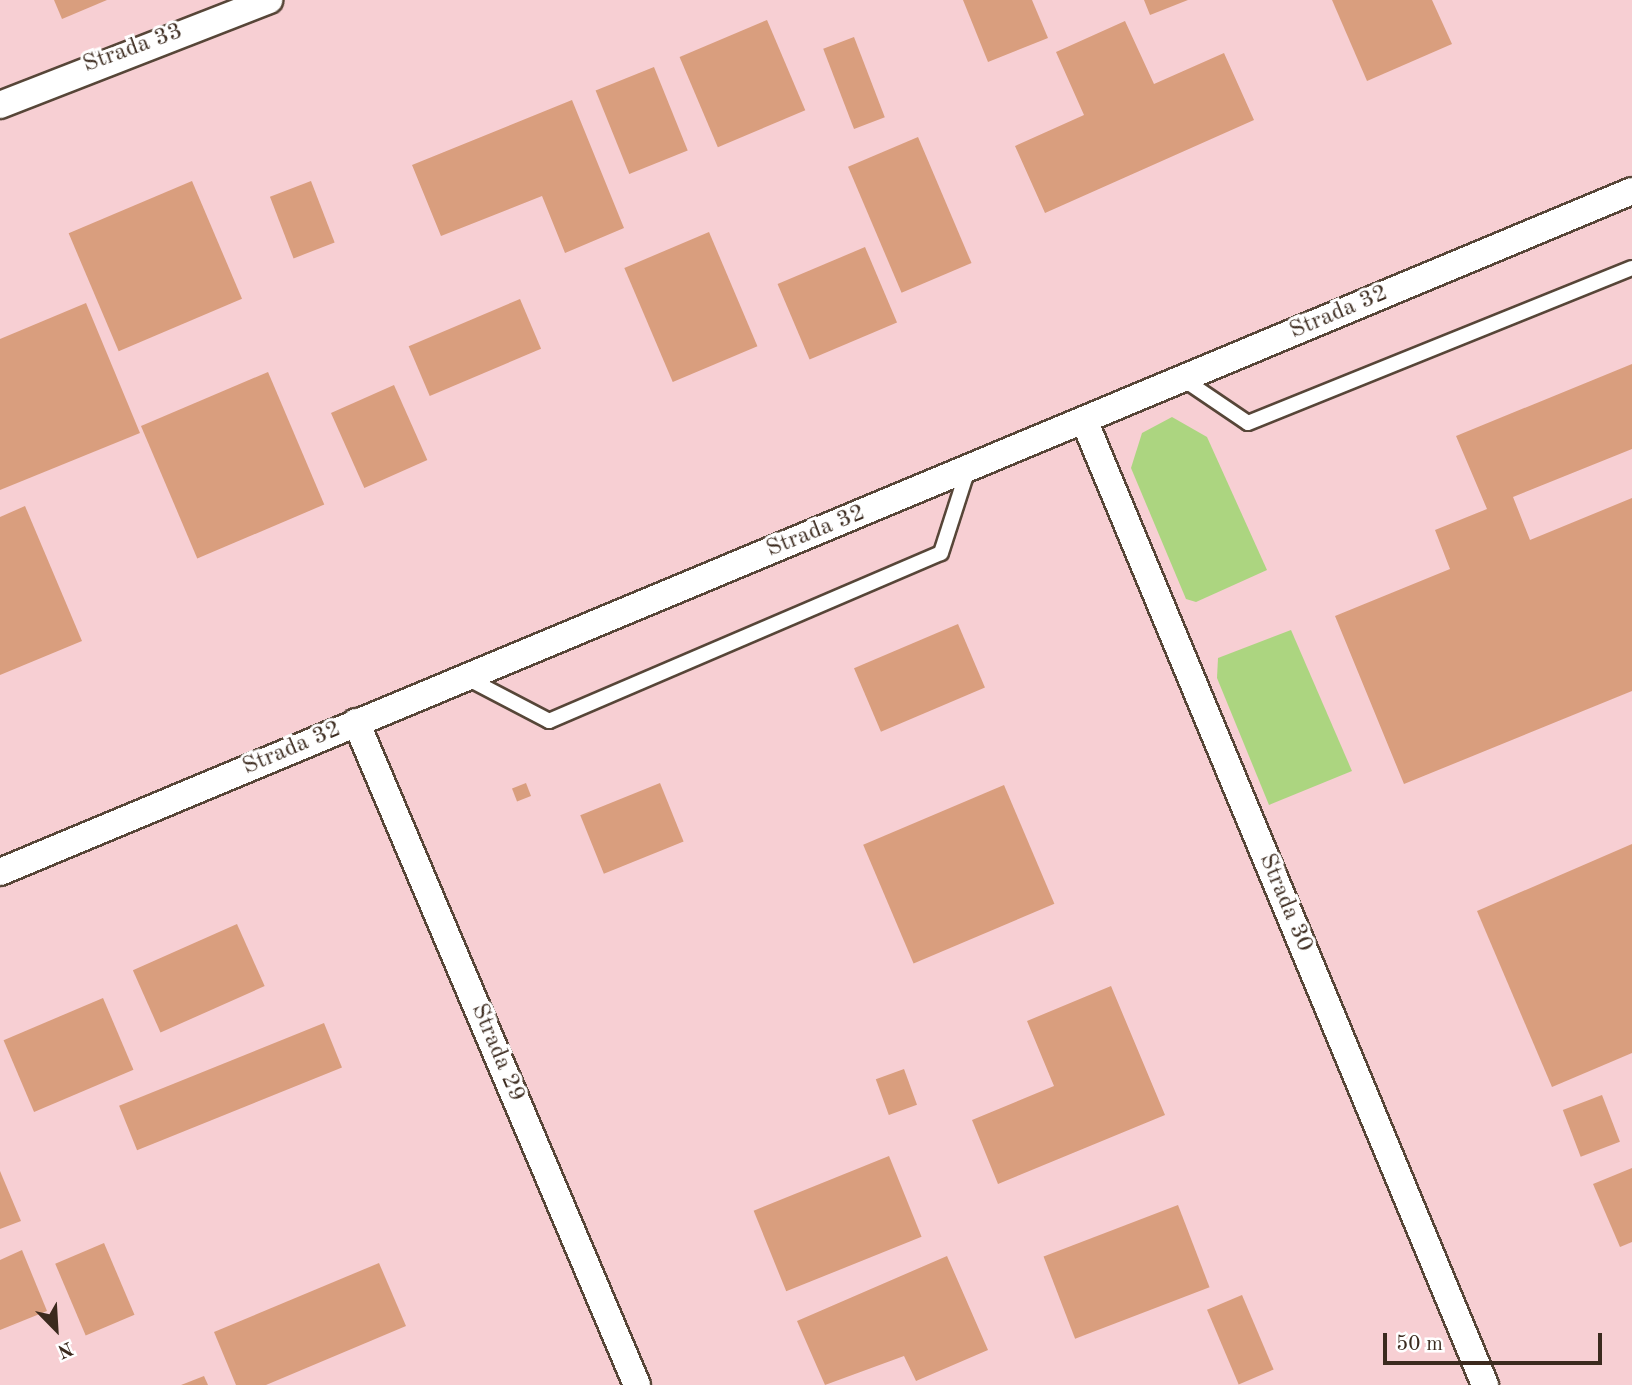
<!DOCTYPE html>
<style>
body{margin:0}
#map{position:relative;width:1632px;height:1385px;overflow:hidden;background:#f5e4cc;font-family:"Old Standard TT",serif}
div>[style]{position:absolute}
.built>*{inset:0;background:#f7cfd3;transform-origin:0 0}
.green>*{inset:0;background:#acd580}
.building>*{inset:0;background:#d99e7e;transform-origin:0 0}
.roads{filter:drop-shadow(2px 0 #574638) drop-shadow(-2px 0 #574638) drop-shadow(0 2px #574638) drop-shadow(0 -2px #574638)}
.lane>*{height:14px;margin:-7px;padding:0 7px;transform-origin:7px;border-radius:7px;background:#fff}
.street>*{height:26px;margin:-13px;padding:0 13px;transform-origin:13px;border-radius:13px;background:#fff}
span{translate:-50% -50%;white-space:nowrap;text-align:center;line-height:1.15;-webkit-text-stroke:6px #fff;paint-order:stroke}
.street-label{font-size:24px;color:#3b2a1e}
.north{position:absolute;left:21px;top:1294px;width:70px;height:70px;-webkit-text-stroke:5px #fff;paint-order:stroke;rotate:156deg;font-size:19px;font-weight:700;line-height:28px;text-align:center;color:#3b2a1e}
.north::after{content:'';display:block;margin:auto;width:24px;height:32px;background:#3b2a1e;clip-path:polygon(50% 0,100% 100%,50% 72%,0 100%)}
.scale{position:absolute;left:1383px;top:1333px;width:219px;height:32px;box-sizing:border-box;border:4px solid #3b2a1e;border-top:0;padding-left:9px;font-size:21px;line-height:24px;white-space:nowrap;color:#3b2a1e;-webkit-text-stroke:5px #fff;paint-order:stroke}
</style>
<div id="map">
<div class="built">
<i style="left:0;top:0;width:1632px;height:1385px"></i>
</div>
<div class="green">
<i style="clip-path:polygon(1172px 417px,1207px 437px,1267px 570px,1196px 602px,1186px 599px,1131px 468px,1142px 433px)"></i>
<i style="clip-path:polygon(1291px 630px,1352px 771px,1269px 805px,1217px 678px,1218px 658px)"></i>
</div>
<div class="building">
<i style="clip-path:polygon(54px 0,107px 0,62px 19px)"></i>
<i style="clip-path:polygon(963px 0,1032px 0,1048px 38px,988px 62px)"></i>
<i style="clip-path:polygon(1144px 0,1188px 0,1150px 15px)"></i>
<i style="clip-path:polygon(1332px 0,1432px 0,1452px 44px,1367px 81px)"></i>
<i style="left:767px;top:20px;width:98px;height:95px;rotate:67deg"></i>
<i style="clip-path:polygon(1125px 21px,1154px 84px,1224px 53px,1254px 120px,1045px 213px,1015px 146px,1084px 115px,1056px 52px)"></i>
<i style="left:854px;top:37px;width:86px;height:33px;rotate:69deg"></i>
<i style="left:654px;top:67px;width:90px;height:63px;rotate:68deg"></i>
<i style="clip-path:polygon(572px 100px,624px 228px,565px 253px,542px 196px,441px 236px,412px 165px)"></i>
<i style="left:918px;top:137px;width:137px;height:76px;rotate:67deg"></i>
<i style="left:192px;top:181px;width:128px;height:134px;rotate:67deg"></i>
<i style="left:311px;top:181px;width:66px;height:44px;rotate:69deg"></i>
<i style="left:709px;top:232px;width:124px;height:92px;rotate:67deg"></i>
<i style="left:865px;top:247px;width:82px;height:95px;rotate:67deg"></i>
<i style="left:520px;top:299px;width:54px;height:121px;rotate:67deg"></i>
<i style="clip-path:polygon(86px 303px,140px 433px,0 490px,0 339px)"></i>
<i style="clip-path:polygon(1632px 364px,1632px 449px,1513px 497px,1530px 540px,1632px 498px,1632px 691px,1404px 784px,1335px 616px,1450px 569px,1435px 530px,1487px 509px,1456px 436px)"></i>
<i style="left:268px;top:372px;width:144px;height:138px;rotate:67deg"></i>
<i style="left:394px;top:385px;width:82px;height:69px;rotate:66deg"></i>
<i style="clip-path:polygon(25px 506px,82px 641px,0 675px,0 517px)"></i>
<i style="left:958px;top:624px;width:69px;height:113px;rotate:67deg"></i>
<i style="left:526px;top:783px;width:14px;height:15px;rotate:69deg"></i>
<i style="left:660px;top:783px;width:63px;height:86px;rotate:68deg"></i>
<i style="left:1004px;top:785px;width:129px;height:153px;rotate:67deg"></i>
<i style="clip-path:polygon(1632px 844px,1632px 1053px,1552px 1087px,1477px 911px)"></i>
<i style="left:237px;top:924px;width:68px;height:114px;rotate:66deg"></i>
<i style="clip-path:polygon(1111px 986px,1165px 1115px,998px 1184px,972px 1120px,1054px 1086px,1027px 1021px)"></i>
<i style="left:103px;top:998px;width:78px;height:108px;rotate:67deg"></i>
<i style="left:324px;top:1023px;width:48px;height:221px;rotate:68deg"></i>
<i style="left:904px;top:1069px;width:38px;height:30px;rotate:70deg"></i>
<i style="left:1602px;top:1095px;width:50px;height:42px;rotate:69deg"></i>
<i style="left:889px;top:1156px;width:87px;height:146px;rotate:68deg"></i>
<i style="clip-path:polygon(1632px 1168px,1632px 1242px,1620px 1247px,1593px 1184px)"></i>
<i style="clip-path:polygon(0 1171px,21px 1221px,0 1229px)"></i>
<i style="left:1178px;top:1205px;width:88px;height:144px;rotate:69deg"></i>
<i style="left:104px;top:1243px;width:78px;height:53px;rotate:67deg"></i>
<i style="clip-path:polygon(22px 1250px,47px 1311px,0 1330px,0 1260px)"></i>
<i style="clip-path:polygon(947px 1256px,988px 1350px,916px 1381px,904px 1356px,825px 1385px,797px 1321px)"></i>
<i style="clip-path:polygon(379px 1263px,406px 1326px,266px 1385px,236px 1385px,214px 1332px)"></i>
<i style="left:1242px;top:1295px;width:81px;height:38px;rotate:67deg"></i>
<i style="clip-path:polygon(204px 1376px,208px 1385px,181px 1385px)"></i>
</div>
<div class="roads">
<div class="lane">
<i style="left:1183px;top:379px;width:78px;rotate:34.1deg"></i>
<i style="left:1248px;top:423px;width:414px;rotate:-22deg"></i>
<i style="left:465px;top:677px;width:95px;rotate:27.6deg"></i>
<i style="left:549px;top:721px;width:426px;rotate:-23.2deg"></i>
<i style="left:941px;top:553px;width:88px;rotate:-72.2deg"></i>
</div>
<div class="street">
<i style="left:0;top:105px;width:289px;rotate:-21.3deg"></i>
<i style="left:1084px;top:420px;width:1045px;rotate:67.43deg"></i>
<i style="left:356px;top:722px;width:720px;rotate:67.03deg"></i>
<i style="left:0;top:872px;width:1768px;rotate:-22.65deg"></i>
</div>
</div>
<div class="street-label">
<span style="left:133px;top:49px;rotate:-20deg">Strada 33</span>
<span style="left:1339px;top:313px;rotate:-23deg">Strada 32</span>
<span style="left:816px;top:532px;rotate:-22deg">Strada 32</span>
<span style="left:292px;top:749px;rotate:-23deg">Strada 32</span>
<span style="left:1285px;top:903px;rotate:67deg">Strada 30</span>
<span style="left:497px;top:1053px;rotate:67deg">Strada 29</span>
</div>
<div class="north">N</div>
<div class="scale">50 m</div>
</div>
